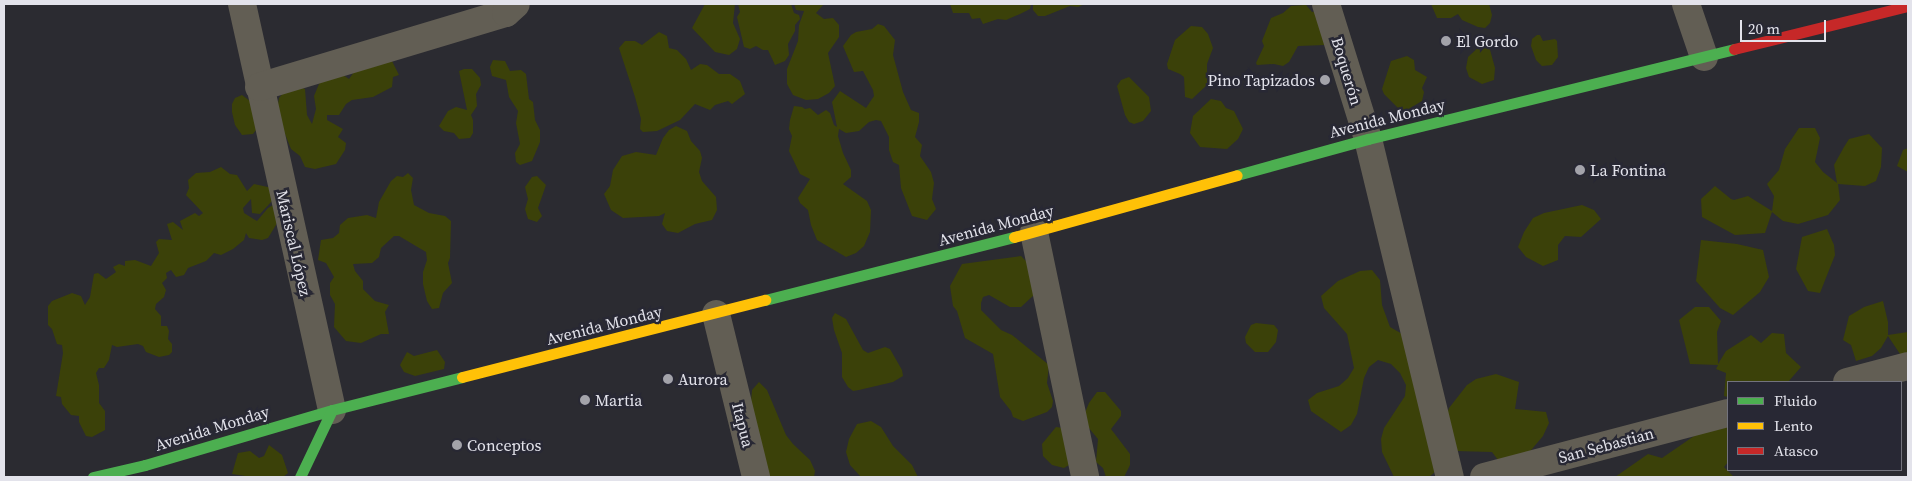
<!DOCTYPE html>
<meta charset="utf-8">
<style>
body{margin:0}
#map{position:relative;width:1912px;height:481px;overflow:hidden;background:#2b2b31;font-family:"Source Serif 4",serif}
div>[style]{position:absolute}
.green>*{inset:0;background:#3b4109}
.street>*{height:28px;margin:-14px;padding:0 14px;transform-origin:14px;border-radius:14px;background:#625e54}
.fast>*{height:11px;margin:-5.5px;padding:0 5.5px;transform-origin:5.5px;border-radius:5.5px;background:#4caf50}
.slow>*{height:11px;margin:-5.5px;padding:0 5.5px;transform-origin:5.5px;border-radius:5.5px;background:#ffc107}
.jam>*{height:11px;margin:-5.5px;padding:0 5.5px;transform-origin:5.5px;border-radius:5.5px;background:#c62828}
.dots>*{width:14px;height:14px;translate:-50% -50%;box-sizing:border-box;border:2px solid #282834;border-radius:50%}
span{translate:-50% -50%;white-space:nowrap;text-align:center;line-height:1.15;-webkit-text-stroke:5px #282834;paint-order:stroke}
.poi-label{font-size:16px;color:#e3e3eb}
.left{translate:0 -50%;text-align:left}
.right{translate:-100% -50%;text-align:right}
.street-label{font-size:16px;color:#e3e3eb}
.frame{position:absolute;inset:0;border:5px solid #e3e3eb;pointer-events:none}
.legend{position:absolute;left:1727px;top:381px;width:175px;height:90px;box-sizing:border-box;background:#282834;border:1px solid #73737d;margin:0;padding:6px 9px;list-style:none;font-size:15px;color:#e3e3eb}
.legend li{display:flex;align-items:center;gap:10px;height:25px}
.legend b{width:25px;border:1px solid #73737d}
.scale{position:absolute;left:1740px;top:20px;width:86px;height:22px;box-sizing:border-box;border:2px solid #e3e3eb;border-top:0;padding-left:6px;font-size:15px;line-height:18px;white-space:nowrap;color:#e3e3eb;-webkit-text-stroke:4px #282834;paint-order:stroke}
</style>
<div id="map">
<div class="green">
<i style="clip-path:polygon(705px 4px,735px 4px,733px 23px,740px 39px,737px 49px,729px 55px,715px 52px,692px 28px)"></i>
<i style="clip-path:polygon(738px 4px,791px 4px,794px 13px,799px 15px,800px 19px,795px 25px,795px 31px,788px 44px,789px 55px,785px 61px,775px 65px,768px 50px,763px 50px,756px 46px,750px 49px,744px 47px,737px 17px,740px 12px)"></i>
<i style="clip-path:polygon(794px 4px,824px 4px,816px 13px,824px 19px,833px 18px,839px 25px,839px 37px,828px 53px,835px 86px,829px 93px,818px 99px,806px 100px,793px 95px,787px 84px,787px 69px,798px 41px,799px 25px,804px 11px,796px 10px)"></i>
<i style="clip-path:polygon(950px 4px,1031px 4px,1030px 9px,1020px 14px,1006px 20px,998px 19px,983px 24px,980px 18px,972px 19px,969px 13px,953px 13px)"></i>
<i style="clip-path:polygon(1033px 4px,1085px 4px,1078px 7px,1070px 6px,1045px 16px,1038px 16px,1033px 10px)"></i>
<i style="clip-path:polygon(1431px 4px,1489px 4px,1492px 15px,1490px 23px,1485px 28px,1478px 27px,1462px 20px,1458px 14px,1451px 18px,1437px 18px)"></i>
<i style="clip-path:polygon(1306px 5px,1312px 12px,1317px 11px,1325px 45px,1298px 46px,1289px 62px,1283px 66px,1274px 64px,1257px 65px,1256px 63px,1264px 46px,1262px 41px,1271px 18px,1283px 13px,1291px 6px)"></i>
<i style="clip-path:polygon(878px 24px,884px 26px,895px 40px,893px 55px,903px 92px,911px 110px,919px 113px,919px 122px,915px 137px,922px 145px,920px 156px,931px 172px,934px 183px,932px 199px,936px 209px,927px 220px,912px 216px,901px 188px,899px 165px,893px 162px,889px 150px,889px 137px,881px 121px,876px 120px,869px 122px,859px 131px,846px 133px,839px 129px,838px 136px,843px 153px,851px 170px,851px 177px,843px 184px,867px 201px,871px 210px,870px 232px,864px 246px,856px 253px,846px 257px,817px 240px,811px 225px,808px 210px,800px 203px,798px 198px,810px 179px,800px 174px,789px 151px,792px 136px,789px 129px,790px 120px,794px 106px,802px 107px,805px 109px,810px 108px,818px 115px,826px 110px,830px 113px,834px 125px,837px 127px,832px 102px,840px 91px,866px 108px,874px 96px,873px 90px,863px 71px,854px 72px,843px 46px,851px 35px,856px 32px,872px 29px)"></i>
<i style="clip-path:polygon(1191px 26px,1202px 27px,1208px 34px,1213px 48px,1207px 64px,1207px 85px,1192px 99px,1185px 97px,1184px 77px,1180px 74px,1168px 69px,1167px 64px,1175px 40px)"></i>
<i style="clip-path:polygon(659px 32px,667px 36px,669px 48px,677px 50px,686px 59px,691px 70px,700px 64px,707px 65px,719px 74px,730px 74px,740px 81px,745px 94px,732px 104px,728px 101px,715px 105px,710px 110px,695px 104px,680px 120px,657px 131px,643px 132px,640px 129px,641px 119px,635px 97px,619px 48px,625px 41px,635px 41px,642px 45px)"></i>
<i style="clip-path:polygon(1537px 35px,1540px 35px,1543px 41px,1555px 39px,1557px 41px,1558px 57px,1552px 65px,1542px 66px,1536px 60px,1531px 46px,1532px 39px)"></i>
<i style="clip-path:polygon(1482px 44px,1489px 46px,1495px 68px,1494px 80px,1482px 84px,1469px 77px,1466px 68px,1468px 57px)"></i>
<i style="clip-path:polygon(1407px 56px,1414px 60px,1415px 70px,1427px 77px,1422px 88px,1424px 92px,1422px 101px,1405px 111px,1400px 110px,1384px 94px,1382px 89px,1391px 61px)"></i>
<i style="clip-path:polygon(391px 59px,399px 75px,393px 77px,392px 87px,373px 97px,352px 100px,346px 104px,339px 115px,327px 115px,327px 120px,343px 129px,338px 137px,346px 143px,345px 150px,336px 164px,315px 169px,305px 167px,300px 156px,291px 149px,281px 124px,277px 110px,279px 98px,284px 92px,299px 86px,305px 89px,307px 115px,312px 124px,316px 109px,314px 96px,319px 84px,326px 78px,343px 75px,349px 79px,359px 65px)"></i>
<i style="clip-path:polygon(493px 60px,505px 61px,510px 71px,521px 70px,526px 74px,529px 99px,533px 102px,535px 120px,540px 130px,540px 142px,532px 161px,520px 165px,516px 162px,515px 153px,520px 144px,516px 123px,518px 111px,509px 97px,506px 80px,492px 76px,490px 67px)"></i>
<i style="clip-path:polygon(464px 69px,472px 69px,480px 78px,481px 85px,476px 94px,477px 106px,471px 115px,473px 120px,473px 133px,470px 138px,459px 139px,454px 133px,444px 131px,439px 126px,448px 111px,456px 107px,467px 110px,459px 71px)"></i>
<i style="clip-path:polygon(1129px 77px,1149px 97px,1151px 111px,1143px 121px,1134px 124px,1129px 122px,1125px 115px,1117px 86px,1121px 80px)"></i>
<i style="clip-path:polygon(242px 95px,250px 101px,259px 126px,253px 134px,242px 135px,235px 125px,232px 112px,232px 104px,235px 98px)"></i>
<i style="clip-path:polygon(1211px 99px,1221px 101px,1226px 108px,1234px 111px,1243px 129px,1238px 139px,1227px 149px,1200px 147px,1190px 133px,1193px 116px)"></i>
<i style="clip-path:polygon(676px 126px,687px 131px,691px 141px,700px 151px,702px 158px,699px 172px,702px 181px,716px 197px,717px 210px,712px 220px,695px 224px,678px 233px,667px 231px,662px 224px,665px 213px,659px 216px,623px 218px,611px 210px,604px 194px,610px 186px,613px 170px,622px 156px,636px 152px,656px 155px,663px 138px,669px 130px)"></i>
<i style="clip-path:polygon(1799px 128px,1815px 128px,1820px 138px,1815px 162px,1823px 172px,1837px 183px,1834px 165px,1844px 147px,1849px 139px,1869px 134px,1882px 148px,1881px 167px,1876px 181px,1865px 186px,1838px 184px,1840px 200px,1828px 215px,1798px 224px,1783px 221px,1772px 212px,1765px 233px,1735px 235px,1702px 217px,1701px 199px,1715px 186px,1731px 199px,1734px 200px,1748px 196px,1772px 211px,1774px 196px,1767px 184px,1779px 170px,1785px 149px)"></i>
<i style="clip-path:polygon(1908px 148px,1908px 172px,1897px 166px,1903px 150px)"></i>
<i style="clip-path:polygon(221px 167px,230px 174px,237px 175px,247px 191px,254px 184px,277px 189px,272px 201px,260px 214px,252px 213px,251px 199px,243px 208px,244px 213px,257px 221px,268px 208px,275px 204px,279px 217px,276px 225px,268px 238px,262px 240px,249px 238px,246px 233px,244px 240px,233px 249px,221px 255px,214px 253px,206px 261px,188px 268px,184px 275px,176px 277px,171px 270px,166px 273px,167px 278px,162px 283px,166px 290px,164px 297px,156px 304px,155px 309px,161px 316px,161px 326px,167px 326px,169px 331px,168px 339px,172px 344px,172px 352px,169px 355px,159px 357px,146px 352px,143px 346px,138px 344px,117px 347px,112px 345px,109px 360px,104px 368px,99px 368px,96px 373px,99px 385px,99px 403px,105px 411px,105px 430px,92px 437px,86px 436px,79px 422px,79px 416px,71px 415px,62px 404px,61px 397px,56px 396px,63px 353px,62px 345px,57px 344px,52px 329px,48px 325px,48px 306px,52px 301px,72px 293px,81px 296px,85px 305px,90px 297px,94px 274px,98px 273px,106px 279px,116px 272px,113px 267px,119px 264px,125px 266px,125px 261px,135px 260px,151px 266px,159px 253px,156px 242px,159px 239px,172px 240px,167px 224px,173px 222px,183px 230px,180px 221px,195px 213px,199px 216px,203px 213px,186px 195px,189px 188px,188px 180px,196px 173px,210px 172px)"></i>
<i style="clip-path:polygon(408px 173px,413px 178px,411px 190px,414px 205px,429px 213px,445px 216px,451px 221px,450px 258px,448px 263px,452px 283px,443px 293px,439px 308px,432px 309px,427px 301px,423px 284px,423px 272px,427px 260px,426px 252px,399px 236px,394px 236px,381px 248px,379px 257px,372px 263px,353px 264px,355px 271px,363px 281px,363px 289px,375px 301px,389px 305px,385px 312px,389px 334px,381px 334px,361px 343px,346px 341px,334px 327px,335px 304px,330px 295px,330px 283px,334px 277px,326px 263px,318px 260px,321px 240px,333px 238px,339px 233px,340px 225px,348px 218px,367px 215px,376px 218px,379px 202px,391px 181px,397px 176px,403px 177px)"></i>
<i style="clip-path:polygon(537px 176px,546px 185px,538px 208px,542px 216px,537px 222px,528px 219px,525px 209px,528px 199px,525px 187px,532px 177px)"></i>
<i style="clip-path:polygon(1582px 205px,1594px 210px,1601px 219px,1581px 237px,1565px 236px,1558px 245px,1558px 260px,1543px 266px,1526px 257px,1518px 247px,1524px 232px,1533px 218px,1544px 213px)"></i>
<i style="clip-path:polygon(1827px 229px,1834px 245px,1835px 255px,1820px 293px,1808px 291px,1796px 269px,1802px 237px)"></i>
<i style="clip-path:polygon(1701px 240px,1737px 244px,1763px 250px,1769px 277px,1760px 292px,1733px 315px,1720px 308px,1696px 281px)"></i>
<i style="clip-path:polygon(1021px 256px,1030px 265px,1035px 294px,1021px 307px,1010px 307px,989px 295px,983px 297px,981px 303px,981px 310px,1001px 330px,1012px 335px,1049px 365px,1047px 383px,1053px 401px,1052px 407px,1047px 412px,1023px 421px,1013px 417px,1011px 411px,1000px 397px,993px 354px,965px 338px,957px 311px,953px 306px,950px 286px,962px 264px)"></i>
<i style="clip-path:polygon(1372px 270px,1380px 280px,1382px 305px,1390px 327px,1418px 343px,1436px 471px,1429px 477px,1394px 477px,1382px 452px,1381px 439px,1384px 428px,1405px 396px,1406px 385px,1400px 373px,1391px 364px,1378px 360px,1369px 367px,1364px 378px,1357px 414px,1351px 425px,1341px 432px,1311px 411px,1308px 400px,1317px 393px,1339px 386px,1348px 378px,1354px 368px,1347px 334px,1324px 308px,1321px 296px,1338px 281px,1360px 271px)"></i>
<i style="clip-path:polygon(1883px 301px,1888px 322px,1888px 335px,1908px 332px,1908px 357px,1904px 360px,1888px 336px,1881px 348px,1872px 356px,1856px 361px,1851px 345px,1843px 340px,1849px 316px,1864px 307px)"></i>
<i style="clip-path:polygon(1695px 307px,1709px 307px,1721px 321px,1717px 332px,1718px 364px,1726px 351px,1751px 335px,1761px 343px,1772px 333px,1784px 334px,1786px 353px,1801px 367px,1788px 382px,1728px 382px,1728px 397px,1724px 396px,1726px 373px,1716px 369px,1718px 365px,1690px 364px,1679px 320px)"></i>
<i style="clip-path:polygon(835px 313px,846px 319px,863px 350px,868px 353px,885px 347px,890px 349px,902px 370px,903px 376px,893px 382px,859px 390px,853px 391px,848px 387px,842px 377px,842px 353px,834px 330px,832px 318px)"></i>
<i style="clip-path:polygon(1256px 323px,1274px 325px,1278px 330px,1276px 342px,1268px 352px,1255px 352px,1246px 343px,1245px 337px,1251px 325px)"></i>
<i style="clip-path:polygon(437px 350px,445px 362px,444px 369px,415px 376px,404px 372px,400px 365px,407px 352px,414px 356px)"></i>
<i style="clip-path:polygon(1496px 374px,1519px 382px,1515px 409px,1546px 412px,1549px 423px,1543px 436px,1522px 461px,1498px 460px,1492px 452px,1455px 451px,1446px 417px,1449px 408px,1467px 385px,1476px 379px)"></i>
<i style="clip-path:polygon(759px 382px,767px 390px,786px 435px,793px 444px,810px 460px,815px 471px,814px 477px,766px 477px,751px 402px,752px 390px)"></i>
<i style="clip-path:polygon(1097px 392px,1105px 392px,1121px 411px,1121px 416px,1111px 429px,1130px 454px,1130px 465px,1124px 477px,1106px 477px,1103px 468px,1096px 462px,1098px 439px,1088px 427px,1084px 415px,1089px 403px)"></i>
<i style="clip-path:polygon(871px 421px,881px 427px,893px 446px,912px 465px,918px 477px,861px 477px,850px 465px,846px 452px,849px 439px,857px 424px)"></i>
<i style="clip-path:polygon(1056px 427px,1063px 428px,1069px 465px,1064px 468px,1052px 465px,1043px 456px,1042px 444px)"></i>
<i style="clip-path:polygon(1728px 427px,1728px 462px,1724px 467px,1734px 477px,1615px 477px,1648px 454px,1662px 458px,1697px 434px)"></i>
<i style="clip-path:polygon(269px 445px,282px 455px,288px 473px,283px 477px,252px 477px,232px 474px,238px 453px,250px 451px,259px 458px,264px 456px)"></i>
</div>
<div class="street">
<i style="left:242px;top:4px;width:416px;rotate:77.5deg"></i>
<i style="left:1326px;top:4px;width:141px;rotate:72.7deg"></i>
<i style="left:1368px;top:139px;width:348px;rotate:76.4deg"></i>
<i style="left:1686px;top:4px;width:56px;rotate:71.2deg"></i>
<i style="left:259px;top:87px;width:258px;rotate:-16.7deg"></i>
<i style="left:506px;top:13px;width:13px;rotate:-42deg"></i>
<i style="left:1034px;top:232px;width:250px;rotate:78.2deg"></i>
<i style="left:716px;top:314px;width:168px;rotate:76.2deg"></i>
<i style="left:1847px;top:382px;width:63px;rotate:-14.7deg"></i>
<i style="left:1484px;top:477px;width:252px;rotate:-14.7deg"></i>
</div>
<div class="fast">
<i style="left:1237px;top:175px;width:136px;rotate:-15.4deg"></i>
<i style="left:1368px;top:139px;width:377px;rotate:-13.8deg"></i>
<i style="left:765px;top:300px;width:257px;rotate:-14.2deg"></i>
<i style="left:93px;top:477px;width:53px;rotate:-13deg"></i>
<i style="left:145px;top:465px;width:195px;rotate:-16.4deg"></i>
<i style="left:332px;top:410px;width:134px;rotate:-14.2deg"></i>
<i style="left:300px;top:477px;width:74px;rotate:-64.5deg"></i>
</div>
<div class="slow">
<i style="left:1014px;top:237px;width:231px;rotate:-15.5deg"></i>
<i style="left:462px;top:377px;width:313px;rotate:-14.3deg"></i>
</div>
<div class="jam">
<i style="left:1734px;top:49px;width:179px;rotate:-13.9deg"></i>
</div>
<div class="dots">
<i style="left:1446px;top:41px;background:#a3a3aa"></i>
<i style="left:1325px;top:80px;background:#a3a3aa"></i>
<i style="left:1580px;top:170px;background:#a3a3aa"></i>
<i style="left:668px;top:379px;background:#a3a3aa"></i>
<i style="left:585px;top:400px;background:#a3a3aa"></i>
<i style="left:457px;top:445px;background:#a3a3aa"></i>
</div>
<div class="poi-label">
<span class="left" style="left:1456px;top:41px">El Gordo</span>
<span class="right" style="left:1315px;top:80px">Pino Tapizados</span>
<span class="left" style="left:1590px;top:170px">La Fontina</span>
<span class="left" style="left:678px;top:379px">Aurora</span>
<span class="left" style="left:595px;top:400px">Martia</span>
<span class="left" style="left:467px;top:445px">Conceptos</span>
</div>
<div class="street-label">
<span style="left:1347px;top:71px;rotate:73deg">Boquerón</span>
<span style="left:1387px;top:118px;rotate:-14deg">Avenida Monday</span>
<span style="left:996px;top:225px;rotate:-15deg">Avenida Monday</span>
<span style="left:294px;top:243px;rotate:77deg">Mariscal López</span>
<span style="left:604px;top:325px;rotate:-14deg">Avenida Monday</span>
<span style="left:743px;top:425px;rotate:76deg">Itapua</span>
<span style="left:212px;top:428px;rotate:-17deg">Avenida Monday</span>
<span style="left:1606px;top:445px;rotate:-15deg">San Sebastian</span>
</div>
<div class="frame"></div>
<ul class="legend">
<li><b style="height:6px;background:#4caf50"></b>Fluido</li>
<li><b style="height:6px;background:#ffc107"></b>Lento</li>
<li><b style="height:6px;background:#c62828"></b>Atasco</li>
</ul>
<div class="scale">20 m</div>
</div>
